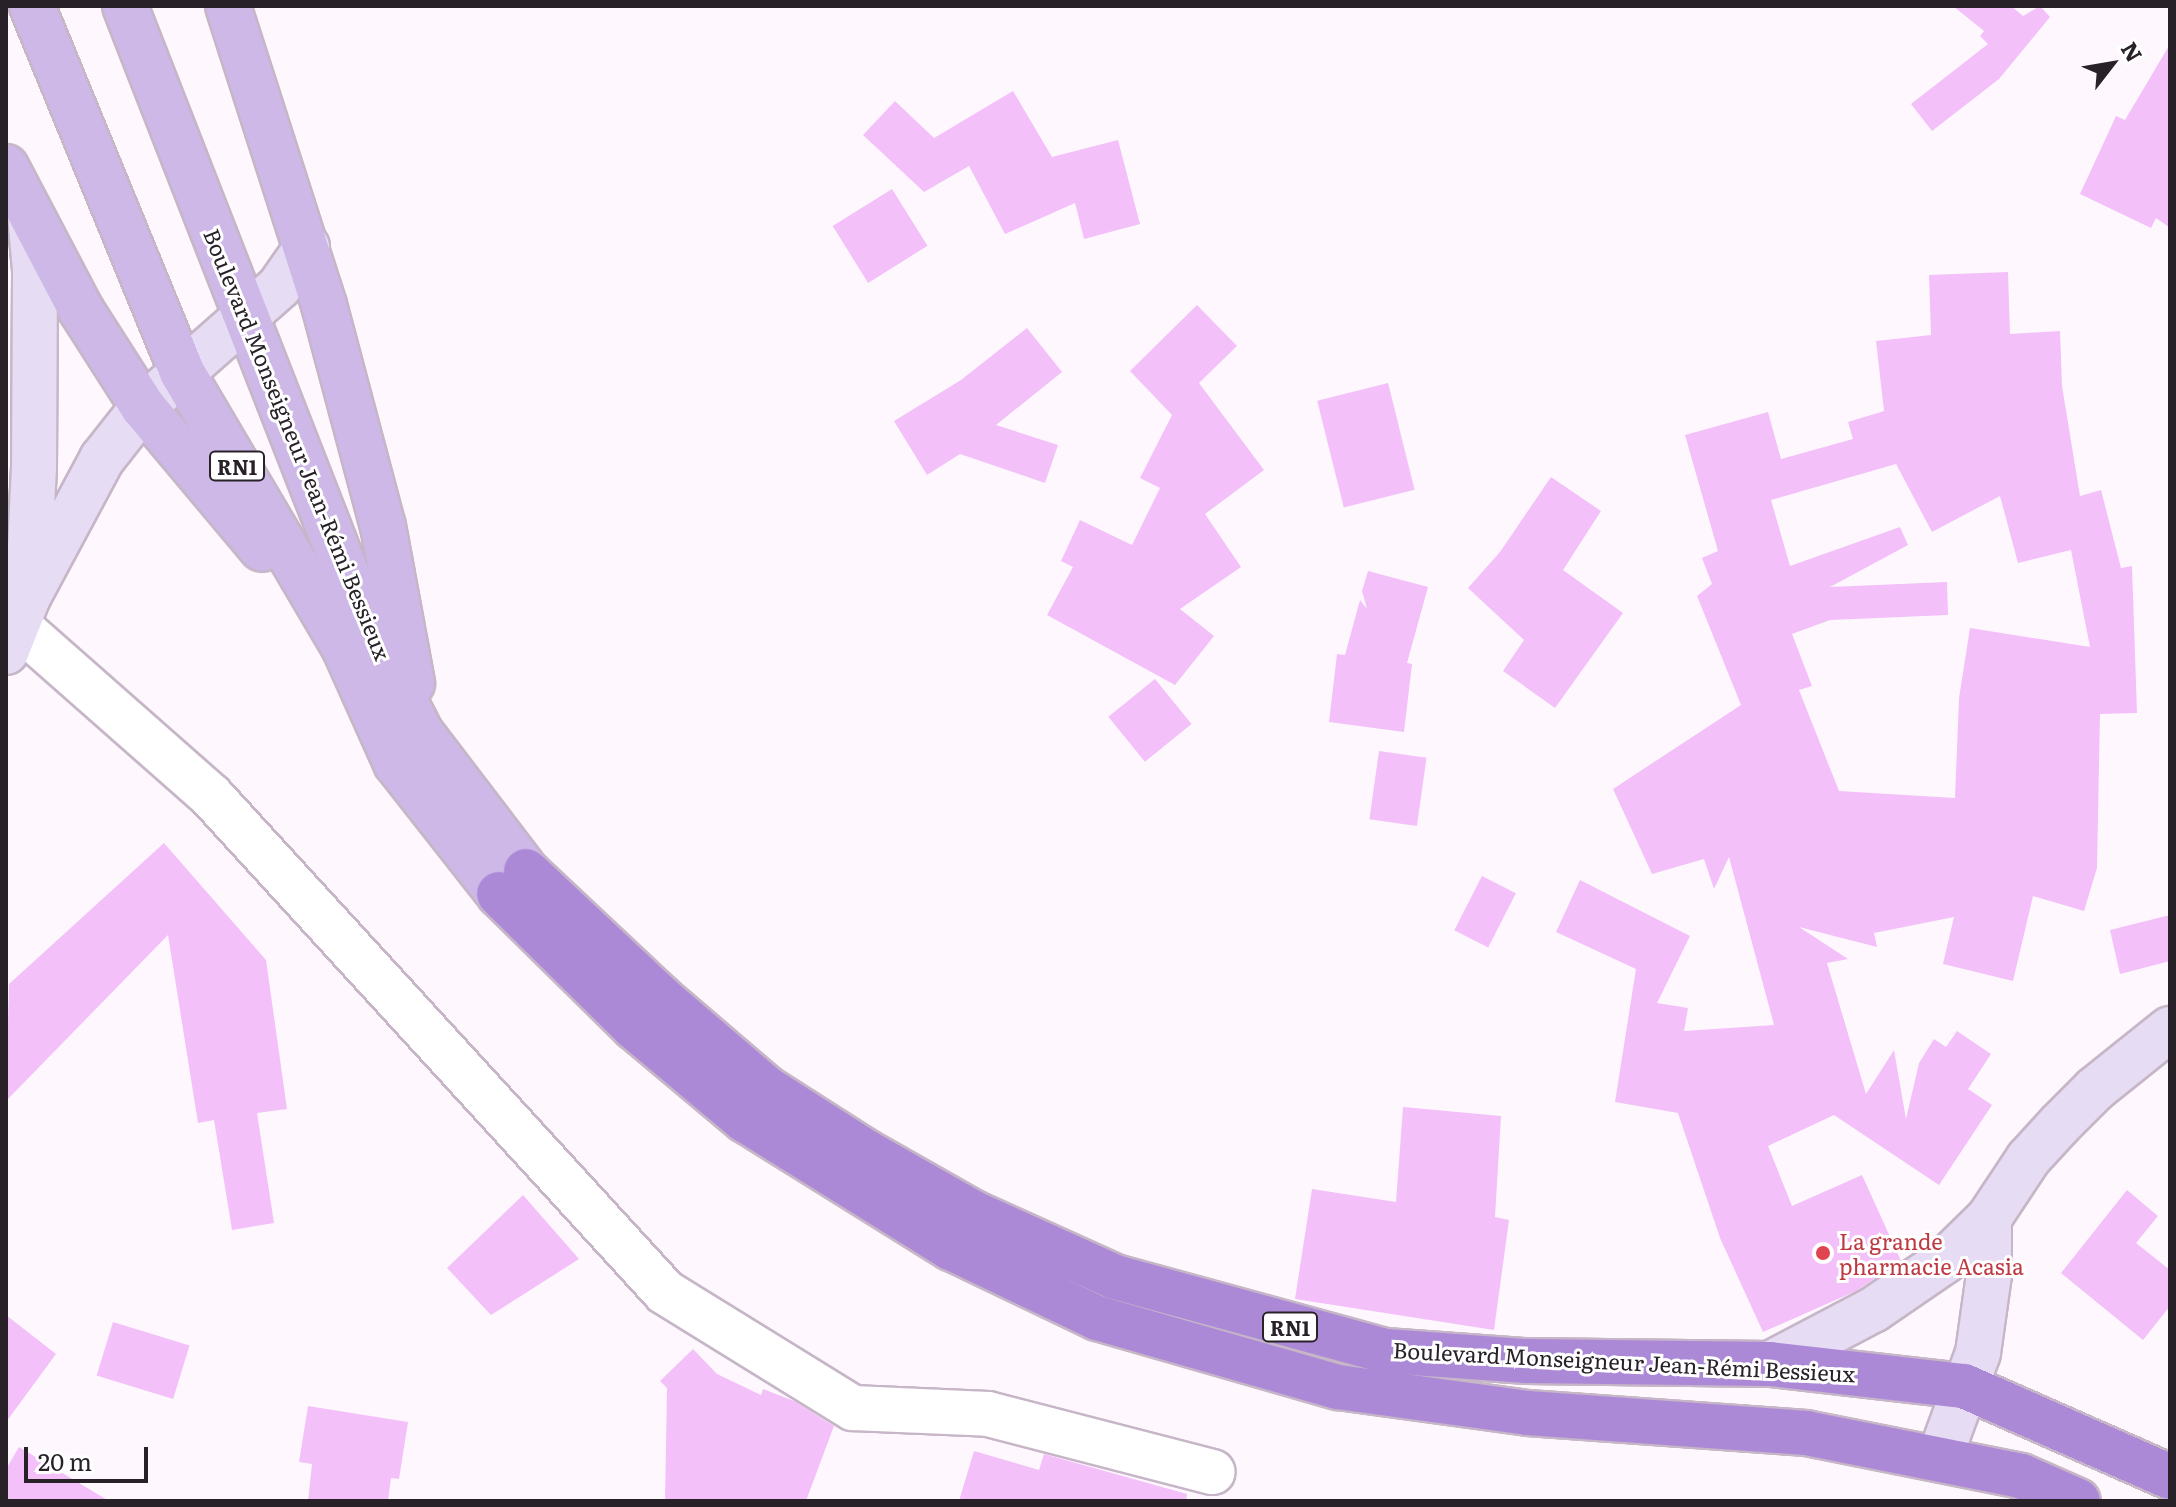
<!DOCTYPE html>
<meta charset="utf-8">
<style>
body{margin:0}
#map{position:relative;width:2176px;height:1507px;overflow:hidden;background:#fef7fe;font-family:Literata,serif}
div>[style]{position:absolute}
.building>*{inset:0;background:#f3c0fa;transform-origin:0 0}
.roads{filter:drop-shadow(2px 0 #c6b6c7) drop-shadow(-2px 0 #c6b6c7) drop-shadow(0 2px #c6b6c7) drop-shadow(0 -2px #c6b6c7)}
.street>*{height:44px;margin:-22px;padding:0 22px;transform-origin:22px;border-radius:22px;background:#fff}
.secondary>*{height:44px;margin:-22px;padding:0 22px;transform-origin:22px;border-radius:22px;background:#e6dcf3}
.primary>*{height:44px;margin:-22px;padding:0 22px;transform-origin:22px;border-radius:22px;background:#cdb8e7}
.highway>*{height:44px;margin:-22px;padding:0 22px;transform-origin:22px;border-radius:22px;background:#ac89d7}
.dots>*{width:22px;height:22px;translate:-50% -50%;box-sizing:border-box;border:4px solid #fff;border-radius:50%}
span{translate:-50% -50%;white-space:nowrap;text-align:center;line-height:1.15;-webkit-text-stroke:6px #fff;paint-order:stroke}
.shield-label span{padding:2px 6px;background:#fff;border:2px solid;border-radius:6px;-webkit-text-stroke-width:0}
.shield-label{font-size:20px;color:#282228;font-weight:700}
.street-label{font-size:22px;color:#282228}
.health-label{font-size:22px;color:#be3a42}
.left{translate:0 -50%;text-align:left}
.frame{position:absolute;inset:0;border:8px solid #282228;pointer-events:none}
.north{position:absolute;left:2072px;top:24px;width:80px;height:80px;-webkit-text-stroke:6px #fff;paint-order:stroke;rotate:59deg;font-size:22px;font-weight:700;line-height:32px;text-align:center;color:#282228}
.north::after{content:'';display:block;margin:auto;width:28px;height:36px;background:#282228;clip-path:polygon(50% 0,100% 100%,50% 72%,0 100%)}
.scale{position:absolute;left:24px;top:1447px;width:124px;height:36px;box-sizing:border-box;border:4px solid #282228;border-top:0;padding-left:10px;font-size:24px;line-height:28px;white-space:nowrap;color:#282228;-webkit-text-stroke:6px #fff;paint-order:stroke}
</style>
<div id="map">
<div class="building">
<i style="clip-path:polygon(1953px 6px,2011px 6px,2023px 16px,2040px 6px,2050px 17px,1999px 79px,1932px 131px,1911px 104px,1988px 44px,1980px 36px,1984px 31px)"></i>
<i style="clip-path:polygon(2170px 44px,2170px 228px,2156px 218px,2151px 228px,2080px 194px,2116px 116px,2125px 120px)"></i>
<i style="clip-path:polygon(1013px 91px,1052px 157px,1118px 140px,1140px 224px,1084px 239px,1075px 203px,1005px 234px,969px 166px,924px 192px,863px 135px,895px 101px,934px 138px)"></i>
<i style="left:892px;top:189px;width:67px;height:70px;rotate:58deg"></i>
<i style="clip-path:polygon(evenodd,2008px 272px,2010px 334px,2060px 331px,2062px 386px,2080px 496px,2101px 490px,2121px 568px,2132px 566px,2137px 713px,2100px 714px,2097px 868px,2084px 911px,2033px 896px,2013px 981px,1943px 964px,1954px 917px,1874px 933px,1877px 947px,1799px 927px,1848px 959px,1827px 963px,1866px 1094px,1894px 1050px,1906px 1119px,1919px 1063px,1934px 1039px,1946px 1047px,1957px 1031px,1991px 1054px,1968px 1089px,1992px 1105px,1939px 1185px,1834px 1115px,1768px 1146px,1792px 1206px,1862px 1175px,1901px 1261px,1856px 1291px,1763px 1332px,1720px 1238px,1678px 1113px,1615px 1102px,1636px 969px,1556px 932px,1580px 880px,1690px 936px,1657px 1003px,1688px 1008px,1684px 1031px,1774px 1025px,1729px 857px,1714px 889px,1704px 859px,1652px 874px,1613px 789px,1741px 705px,1697px 596px,1712px 584px,1702px 558px,1718px 551px,1685px 435px,1768px 412px,1781px 459px,1853px 439px,1848px 422px,1884px 411px,1876px 341px,1931px 335px,1929px 275px,2008px 272px,1896px 464px,1932px 532px,2000px 496px,2018px 563px,2071px 550px,2090px 647px,1970px 628px,1959px 698px,1955px 798px,1839px 791px,1799px 690px,1812px 686px,1792px 634px,1830px 620px,1948px 615px,1947px 582px,1830px 587px,1908px 545px,1900px 527px,1790px 566px,1771px 500px,1896px 464px)"></i>
<i style="clip-path:polygon(1197px 305px,1237px 346px,1199px 383px,1264px 470px,1205px 514px,1241px 567px,1180px 609px,1214px 636px,1175px 685px,1047px 615px,1073px 567px,1061px 561px,1080px 520px,1132px 545px,1160px 488px,1140px 478px,1172px 415px,1130px 371px)"></i>
<i style="clip-path:polygon(1027px 328px,1062px 372px,996px 425px,1058px 445px,1045px 483px,960px 454px,927px 475px,894px 421px,961px 380px)"></i>
<i style="left:1388px;top:383px;width:110px;height:73px;rotate:76deg"></i>
<i style="clip-path:polygon(1551px 477px,1601px 511px,1563px 570px,1623px 613px,1555px 708px,1503px 671px,1524px 640px,1468px 588px,1500px 552px)"></i>
<i style="clip-path:polygon(1368px 571px,1428px 587px,1407px 663px,1412px 664px,1404px 732px,1329px 722px,1337px 654px,1345px 655px,1360px 600px,1367px 609px,1362px 591px)"></i>
<i style="left:1155px;top:679px;width:58px;height:60px;rotate:51deg"></i>
<i style="left:1379px;top:751px;width:48px;height:69px;rotate:8deg"></i>
<i style="clip-path:polygon(164px 843px,266px 960px,287px 1109px,257px 1113px,274px 1223px,232px 1230px,214px 1120px,198px 1123px,168px 935px,6px 1101px,9px 984px)"></i>
<i style="left:1482px;top:876px;width:38px;height:61px;rotate:27deg"></i>
<i style="clip-path:polygon(2170px 915px,2170px 961px,2120px 974px,2110px 930px)"></i>
<i style="clip-path:polygon(1403px 1107px,1501px 1116px,1495px 1217px,1509px 1220px,1494px 1330px,1295px 1299px,1312px 1189px,1396px 1202px)"></i>
<i style="clip-path:polygon(2127px 1190px,2158px 1216px,2136px 1243px,2170px 1270px,2170px 1306px,2143px 1340px,2061px 1273px)"></i>
<i style="clip-path:polygon(523px 1195px,579px 1259px,491px 1315px,447px 1268px)"></i>
<i style="clip-path:polygon(6px 1315px,56px 1354px,6px 1422px)"></i>
<i style="left:113px;top:1322px;width:80px;height:56px;rotate:17deg"></i>
<i style="clip-path:polygon(693px 1349px,717px 1374px,761px 1395px,763px 1389px,794px 1401px,834px 1426px,806px 1501px,665px 1501px,667px 1388px,660px 1381px)"></i>
<i style="clip-path:polygon(308px 1406px,408px 1422px,399px 1479px,391px 1478px,388px 1501px,308px 1501px,312px 1464px,299px 1462px)"></i>
<i style="clip-path:polygon(19px 1447px,109px 1501px,6px 1501px,6px 1469px)"></i>
<i style="clip-path:polygon(974px 1451px,1039px 1470px,1044px 1454px,1187px 1494px,1186px 1501px,959px 1501px)"></i>
</div>
<div class="roads">
<div class="street">
<i style="left:16px;top:624px;width:260px;rotate:41.4deg"></i>
<i style="left:211px;top:796px;width:672px;rotate:47.53deg"></i>
<i style="left:665px;top:1292px;width:221px;rotate:31.7deg"></i>
<i style="left:853px;top:1408px;width:135px;rotate:2.5deg"></i>
<i style="left:988px;top:1414px;width:232px;rotate:14.5deg"></i>
</div>
<div class="secondary">
<i style="left:28px;top:586px;width:119px;rotate:-87.1deg"></i>
<i style="left:34px;top:467px;width:197px;rotate:-89.7deg"></i>
<i style="left:35px;top:270px;width:54px;rotate:-95.3deg"></i>
<i style="left:6px;top:652px;width:59px;rotate:-68.2deg"></i>
<i style="left:28px;top:597px;width:157px;rotate:-61.8deg"></i>
<i style="left:102px;top:459px;width:66px;rotate:-51.7deg"></i>
<i style="left:143px;top:407px;width:181px;rotate:-41.4deg"></i>
<i style="left:279px;top:287px;width:49px;rotate:-55deg"></i>
<i style="left:1770px;top:1364px;width:116px;rotate:-27.7deg"></i>
<i style="left:1873px;top:1310px;width:88px;rotate:-34.4deg"></i>
<i style="left:1946px;top:1260px;width:60px;rotate:-44.3deg"></i>
<i style="left:1989px;top:1218px;width:71px;rotate:-56.5deg"></i>
<i style="left:2028px;top:1159px;width:47px;rotate:-47.6deg"></i>
<i style="left:2060px;top:1124px;width:49px;rotate:-45deg"></i>
<i style="left:2095px;top:1089px;width:96px;rotate:-38.7deg"></i>
<i style="left:1939px;top:1459px;width:113px;rotate:-69.8deg"></i>
<i style="left:1978px;top:1353px;width:79px;rotate:-82deg"></i>
<i style="left:1989px;top:1275px;width:57px;rotate:-90deg"></i>
</div>
<div class="primary">
<i style="left:32px;top:6px;width:396px;rotate:67.7deg"></i>
<i style="left:182px;top:372px;width:321px;rotate:59.5deg"></i>
<i style="left:345px;top:649px;width:125px;rotate:65.9deg"></i>
<i style="left:396px;top:763px;width:167px;rotate:51.8deg"></i>
<i style="left:125px;top:6px;width:671px;rotate:68.67deg"></i>
<i style="left:369px;top:631px;width:114px;rotate:63deg"></i>
<i style="left:421px;top:733px;width:173px;rotate:52.7deg"></i>
<i style="left:228px;top:6px;width:314px;rotate:72.2deg"></i>
<i style="left:324px;top:305px;width:229px;rotate:75.1deg"></i>
<i style="left:383px;top:526px;width:160px;rotate:79.5deg"></i>
<i style="left:6px;top:167px;width:161px;rotate:62.3deg"></i>
<i style="left:81px;top:310px;width:115px;rotate:57.4deg"></i>
<i style="left:143px;top:407px;width:185px;rotate:50deg"></i>
</div>
<div class="highway">
<i style="left:526px;top:871px;width:184px;rotate:43.2deg"></i>
<i style="left:660px;top:997px;width:140px;rotate:40.6deg"></i>
<i style="left:766px;top:1088px;width:119px;rotate:32.6deg"></i>
<i style="left:866px;top:1152px;width:124px;rotate:29.5deg"></i>
<i style="left:974px;top:1213px;width:155px;rotate:24.4deg"></i>
<i style="left:1115px;top:1277px;width:281px;rotate:15.3deg"></i>
<i style="left:1386px;top:1351px;width:141px;rotate:4.1deg"></i>
<i style="left:1527px;top:1361px;width:243px;rotate:0.7deg"></i>
<i style="left:1770px;top:1364px;width:195px;rotate:6.5deg"></i>
<i style="left:1964px;top:1386px;width:225px;rotate:23.8deg"></i>
<i style="left:499px;top:894px;width:190px;rotate:44.6deg"></i>
<i style="left:634px;top:1027px;width:145px;rotate:40deg"></i>
<i style="left:745px;top:1120px;width:243px;rotate:31.9deg"></i>
<i style="left:951px;top:1248px;width:162px;rotate:25.6deg"></i>
<i style="left:1097px;top:1318px;width:251px;rotate:16deg"></i>
<i style="left:1338px;top:1387px;width:192px;rotate:7.8deg"></i>
<i style="left:1528px;top:1413px;width:279px;rotate:4.1deg"></i>
<i style="left:1806px;top:1433px;width:219px;rotate:11.3deg"></i>
<i style="left:2021px;top:1476px;width:62px;rotate:23.7deg"></i>
</div>
</div>
<div class="dots">
<i style="left:1823px;top:1253px;background:#e0444e"></i>
</div>
<div class="shield-label">
<span style="left:237px;top:466px">RN1</span>
<span style="left:1290px;top:1327px">RN1</span>
</div>
<div class="street-label">
<span style="left:298px;top:444px;rotate:68deg">Boulevard Monseigneur Jean-Rémi Bessieux</span>
<span style="left:1624px;top:1361px;rotate:3deg">Boulevard Monseigneur Jean-Rémi Bessieux</span>
</div>
<div class="health-label">
<span class="left" style="left:1839px;top:1253px">La grande<br>pharmacie Acasia</span>
</div>
<div class="frame"></div>
<div class="north">N</div>
<div class="scale">20 m</div>
</div>
